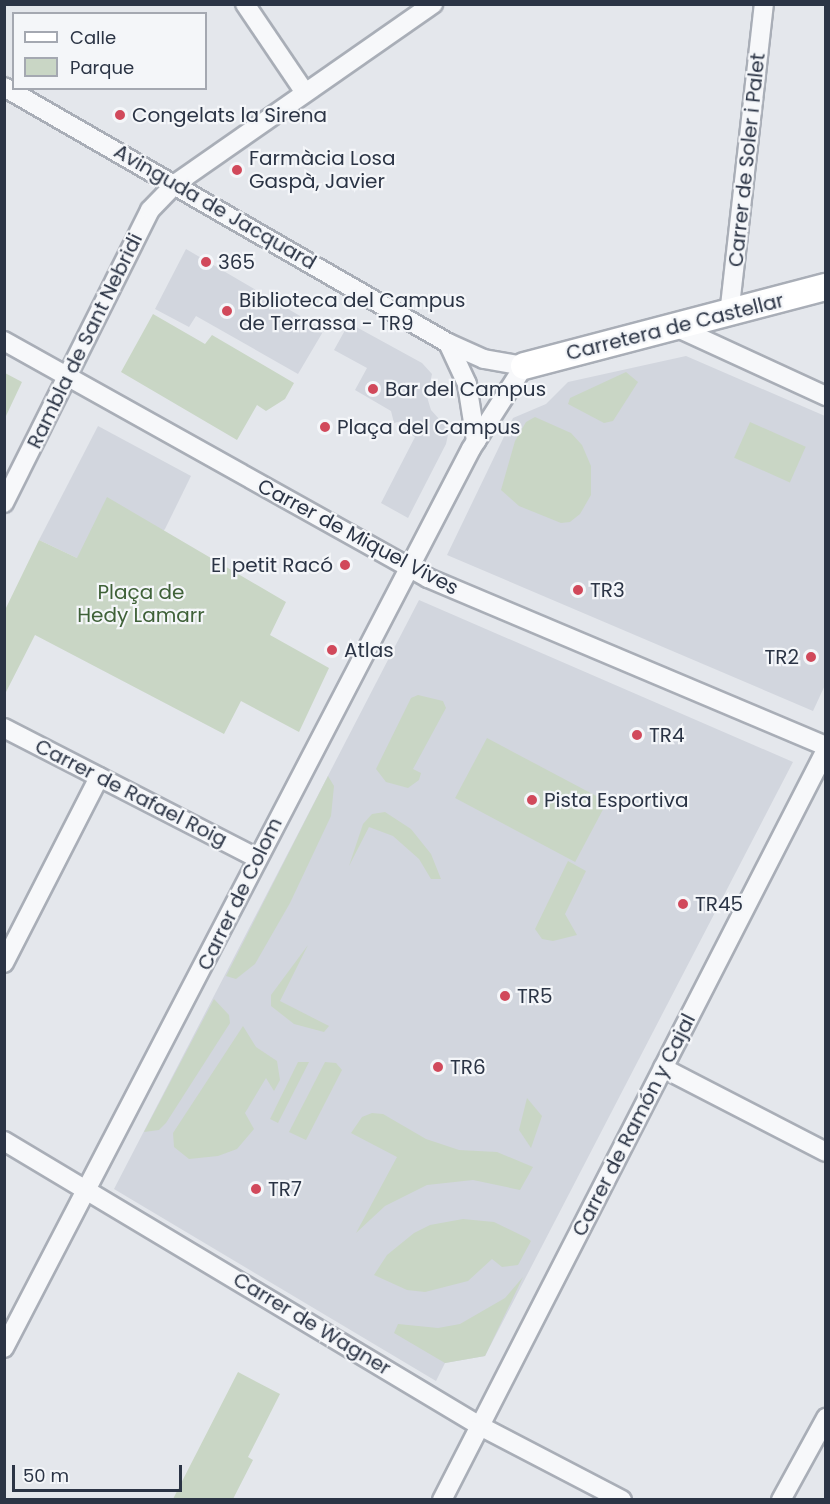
<!DOCTYPE html>
<meta charset="utf-8">
<style>
body{margin:0}
#map{position:relative;width:830px;height:1504px;overflow:hidden;background:#e4e7ec;font-family:Poppins,sans-serif}
div>[style]{position:absolute}
.built>*{inset:0;background:#d2d6de}
.green>*{inset:0;background:#c9d6c5;transform-origin:0 0}
.roads{filter:drop-shadow(2px 0 #a9aeb7) drop-shadow(-2px 0 #a9aeb7) drop-shadow(0 2px #a9aeb7) drop-shadow(0 -2px #a9aeb7)}
.street>*{height:18px;margin:-9px;padding:0 9px;transform-origin:9px;border-radius:9px;background:#f7f8fa}
.secondary>*{height:26px;margin:-13px;padding:0 13px;transform-origin:13px;border-radius:13px;background:#fff}
.dots>*{width:16px;height:16px;translate:-50% -50%;box-sizing:border-box;border:3px solid #f4f6f9;border-radius:50%}
span{translate:-50% -50%;white-space:nowrap;text-align:center;line-height:1.15;-webkit-text-stroke:4.5px #f4f6f9;paint-order:stroke}
.poi-label{font-size:20px;color:#2b3445}
.left{translate:0 -50%;text-align:left}
.right{translate:-100% -50%;text-align:right}
.street-label{font-size:20px;color:#2b3445}
.park-label{font-size:20px;color:#3f6138}
.frame{position:absolute;inset:0;border:6px solid #2b3445;pointer-events:none}
.legend{position:absolute;left:12px;top:12px;width:195px;height:78px;box-sizing:border-box;background:#f4f6f9;border:2px solid #a4a8b1;margin:0;padding:8px 10px;list-style:none;font-size:18px;color:#2b3445}
.legend li{display:flex;align-items:center;gap:12px;height:30px}
.legend b{width:30px;border:2px solid #a4a8b1}
.scale{position:absolute;left:12px;top:1465px;width:170px;height:27px;box-sizing:border-box;border:3px solid #2b3445;border-top:0;padding-left:8px;font-size:18px;line-height:21px;white-space:nowrap;color:#2b3445;-webkit-text-stroke:4px #f4f6f9;paint-order:stroke}
</style>
<div id="map">
<div class="built">
<i style="clip-path:polygon(186px 249px,324px 330px,298px 374px,196px 316px,189px 327px,155px 309px)"></i>
<i style="clip-path:polygon(349px 323px,422px 363px,432px 374px,427px 397px,431px 410px,449px 430px,446px 444px,408px 518px,381px 503px,415px 437px,406px 432px,402px 421px,394px 423px,391px 411px,355px 390px,367px 368px,334px 350px)"></i>
<i style="clip-path:polygon(686px 356px,825px 416px,826px 683px,813px 711px,447px 555px,513px 418px,546px 404px,568px 382px)"></i>
<i style="clip-path:polygon(98px 426px,191px 476px,165px 529px,128px 568px,77px 558px,39px 540px)"></i>
<i style="clip-path:polygon(419px 600px,793px 762px,485px 1356px,445px 1363px,436px 1381px,114px 1189px)"></i>
</div>
<div class="green">
<i style="clip-path:polygon(153px 314px,205px 344px,212px 335px,294px 383px,285px 399px,266px 411px,257px 405px,237px 440px,121px 372px)"></i>
<i style="clip-path:polygon(626px 372px,638px 382px,613px 421px,604px 423px,568px 404px,570px 398px)"></i>
<i style="clip-path:polygon(5px 373px,22px 382px,5px 418px)"></i>
<i style="clip-path:polygon(535px 417px,571px 433px,582px 445px,591px 466px,591px 495px,580px 514px,570px 522px,561px 523px,519px 506px,501px 490px,515px 441px,526px 422px)"></i>
<i style="left:750px;top:422px;width:61px;height:39px;rotate:24deg"></i>
<i style="clip-path:polygon(107px 497px,286px 602px,270px 635px,329px 668px,299px 732px,241px 701px,224px 734px,35px 635px,5px 694px,5px 610px,39px 540px,77px 558px)"></i>
<i style="clip-path:polygon(418px 695px,443px 701px,446px 708px,413px 769px,421px 773px,419px 780px,408px 788px,386px 782px,376px 769px,411px 698px)"></i>
<i style="left:487px;top:738px;width:136px;height:68px;rotate:28deg"></i>
<i style="clip-path:polygon(328px 776px,334px 786px,331px 816px,290px 903px,255px 964px,236px 979px,226px 976px)"></i>
<i style="clip-path:polygon(385px 812px,411px 829px,431px 854px,441px 879px,431px 879px,419px 859px,393px 836px,369px 827px,349px 866px,363px 824px,372px 814px)"></i>
<i style="clip-path:polygon(568px 861px,586px 871px,565px 914px,577px 935px,553px 941px,542px 939px,535px 929px)"></i>
<i style="clip-path:polygon(308px 945px,280px 1001px,329px 1026px,324px 1032px,294px 1024px,271px 1006px,271px 995px)"></i>
<i style="clip-path:polygon(214px 999px,229px 1015px,230px 1023px,166px 1123px,159px 1130px,144px 1132px)"></i>
<i style="clip-path:polygon(243px 1026px,256px 1047px,277px 1061px,280px 1080px,274px 1091px,266px 1078px,245px 1113px,254px 1129px,237px 1149px,218px 1156px,189px 1159px,174px 1147px,173px 1133px)"></i>
<i style="clip-path:polygon(298px 1062px,309px 1062px,278px 1123px,270px 1119px)"></i>
<i style="clip-path:polygon(325px 1062px,336px 1063px,342px 1070px,306px 1140px,289px 1132px)"></i>
<i style="clip-path:polygon(527px 1098px,542px 1116px,531px 1148px,519px 1130px)"></i>
<i style="clip-path:polygon(372px 1113px,383px 1114px,426px 1139px,459px 1150px,497px 1152px,533px 1167px,520px 1190px,473px 1180px,427px 1185px,385px 1206px,356px 1233px,397px 1157px,351px 1133px,362px 1117px)"></i>
<i style="clip-path:polygon(463px 1219px,494px 1222px,527px 1238px,531px 1241px,518px 1265px,502px 1267px,492px 1259px,468px 1281px,425px 1292px,407px 1290px,374px 1275px,387px 1255px,414px 1233px,430px 1225px)"></i>
<i style="clip-path:polygon(523px 1277px,485px 1356px,445px 1363px,394px 1333px,398px 1324px,438px 1328px,460px 1324px,505px 1298px)"></i>
<i style="clip-path:polygon(238px 1372px,280px 1394px,248px 1457px,253px 1460px,233px 1499px,173px 1499px)"></i>
</div>
<div class="roads">
<div class="street">
<i style="left:245px;top:4px;width:105px;rotate:55.9deg"></i>
<i style="left:4px;top:87px;width:513px;rotate:29.97deg"></i>
<i style="left:448px;top:343px;width:39px;rotate:24deg"></i>
<i style="left:484px;top:359px;width:41px;rotate:9.9deg"></i>
<i style="left:524px;top:366px;width:98px;rotate:122.6deg"></i>
<i style="left:471px;top:449px;width:1013px;rotate:117.45deg"></i>
<i style="left:729px;top:315px;width:313px;rotate:-83.6deg"></i>
<i style="left:678px;top:328px;width:163px;rotate:24.7deg"></i>
<i style="left:4px;top:341px;width:486px;rotate:29.2deg"></i>
<i style="left:428px;top:578px;width:432px;rotate:22.9deg"></i>
<i style="left:448px;top:343px;width:45px;rotate:65.1deg"></i>
<i style="left:467px;top:384px;width:58px;rotate:81deg"></i>
<i style="left:4px;top:503px;width:327px;rotate:-63.5deg"></i>
<i style="left:150px;top:210px;width:36px;rotate:-46deg"></i>
<i style="left:175px;top:184px;width:315px;rotate:-34.9deg"></i>
<i style="left:4px;top:728px;width:284px;rotate:27.2deg"></i>
<i style="left:4px;top:963px;width:209px;rotate:-62.9deg"></i>
<i style="left:663px;top:1068px;width:183px;rotate:27.3deg"></i>
<i style="left:4px;top:1141px;width:555px;rotate:30.91deg"></i>
<i style="left:480px;top:1426px;width:160px;rotate:27.5deg"></i>
<i style="left:442px;top:1500px;width:843px;rotate:-62.89deg"></i>
<i style="left:781px;top:1500px;width:94px;rotate:-61.2deg"></i>
</div>
<div class="secondary">
<i style="left:524px;top:366px;width:312px;rotate:-14.7deg"></i>
</div>
</div>
<div class="dots">
<i style="left:120px;top:115px;background:#d1495b"></i>
<i style="left:237px;top:170px;background:#d1495b"></i>
<i style="left:206px;top:262px;background:#d1495b"></i>
<i style="left:227px;top:311px;background:#d1495b"></i>
<i style="left:373px;top:389px;background:#d1495b"></i>
<i style="left:325px;top:427px;background:#d1495b"></i>
<i style="left:345px;top:565px;background:#d1495b"></i>
<i style="left:578px;top:590px;background:#d1495b"></i>
<i style="left:332px;top:650px;background:#d1495b"></i>
<i style="left:811px;top:657px;background:#d1495b"></i>
<i style="left:637px;top:735px;background:#d1495b"></i>
<i style="left:532px;top:800px;background:#d1495b"></i>
<i style="left:683px;top:904px;background:#d1495b"></i>
<i style="left:505px;top:996px;background:#d1495b"></i>
<i style="left:438px;top:1067px;background:#d1495b"></i>
<i style="left:256px;top:1189px;background:#d1495b"></i>
</div>
<div class="poi-label">
<span class="left" style="left:132px;top:115px">Congelats la Sirena</span>
<span class="left" style="left:249px;top:170px">Farmàcia Losa<br>Gaspà, Javier</span>
<span class="left" style="left:218px;top:262px">365</span>
<span class="left" style="left:239px;top:312px">Biblioteca del Campus<br>de Terrassa - TR9</span>
<span class="left" style="left:385px;top:389px">Bar del Campus</span>
<span class="left" style="left:337px;top:427px">Plaça del Campus</span>
<span class="right" style="left:333px;top:565px">El petit Racó</span>
<span class="left" style="left:590px;top:590px">TR3</span>
<span class="left" style="left:344px;top:650px">Atlas</span>
<span class="right" style="left:799px;top:657px">TR2</span>
<span class="left" style="left:649px;top:735px">TR4</span>
<span class="left" style="left:544px;top:800px">Pista Esportiva</span>
<span class="left" style="left:695px;top:904px">TR45</span>
<span class="left" style="left:517px;top:996px">TR5</span>
<span class="left" style="left:450px;top:1067px">TR6</span>
<span class="left" style="left:268px;top:1189px">TR7</span>
</div>
<div class="street-label">
<span style="left:747px;top:160px;rotate:-84deg">Carrer de Soler i Palet</span>
<span style="left:215px;top:207px;rotate:30deg">Avinguda de Jacquard</span>
<span style="left:675px;top:327px;rotate:-14deg">Carretera de Castellar</span>
<span style="left:85px;top:341px;rotate:-64deg">Rambla de Sant Nebridi</span>
<span style="left:358px;top:537px;rotate:28deg">Carrer de Miquel Vives</span>
<span style="left:131px;top:793px;rotate:27deg">Carrer de Rafael Roig</span>
<span style="left:240px;top:894px;rotate:-64deg">Carrer de Colom</span>
<span style="left:634px;top:1125px;rotate:-63deg">Carrer de Ramón y Cajal</span>
<span style="left:312px;top:1324px;rotate:31deg">Carrer de Wagner</span>
</div>
<div class="park-label">
<span style="left:141px;top:604px">Plaça de<br>Hedy Lamarr</span>
</div>
<div class="frame"></div>
<ul class="legend">
<li><b style="height:8px;background:#fff"></b>Calle</li>
<li><b style="height:16px;background:#c9d6c5"></b>Parque</li>
</ul>
<div class="scale">50 m</div>
</div>
